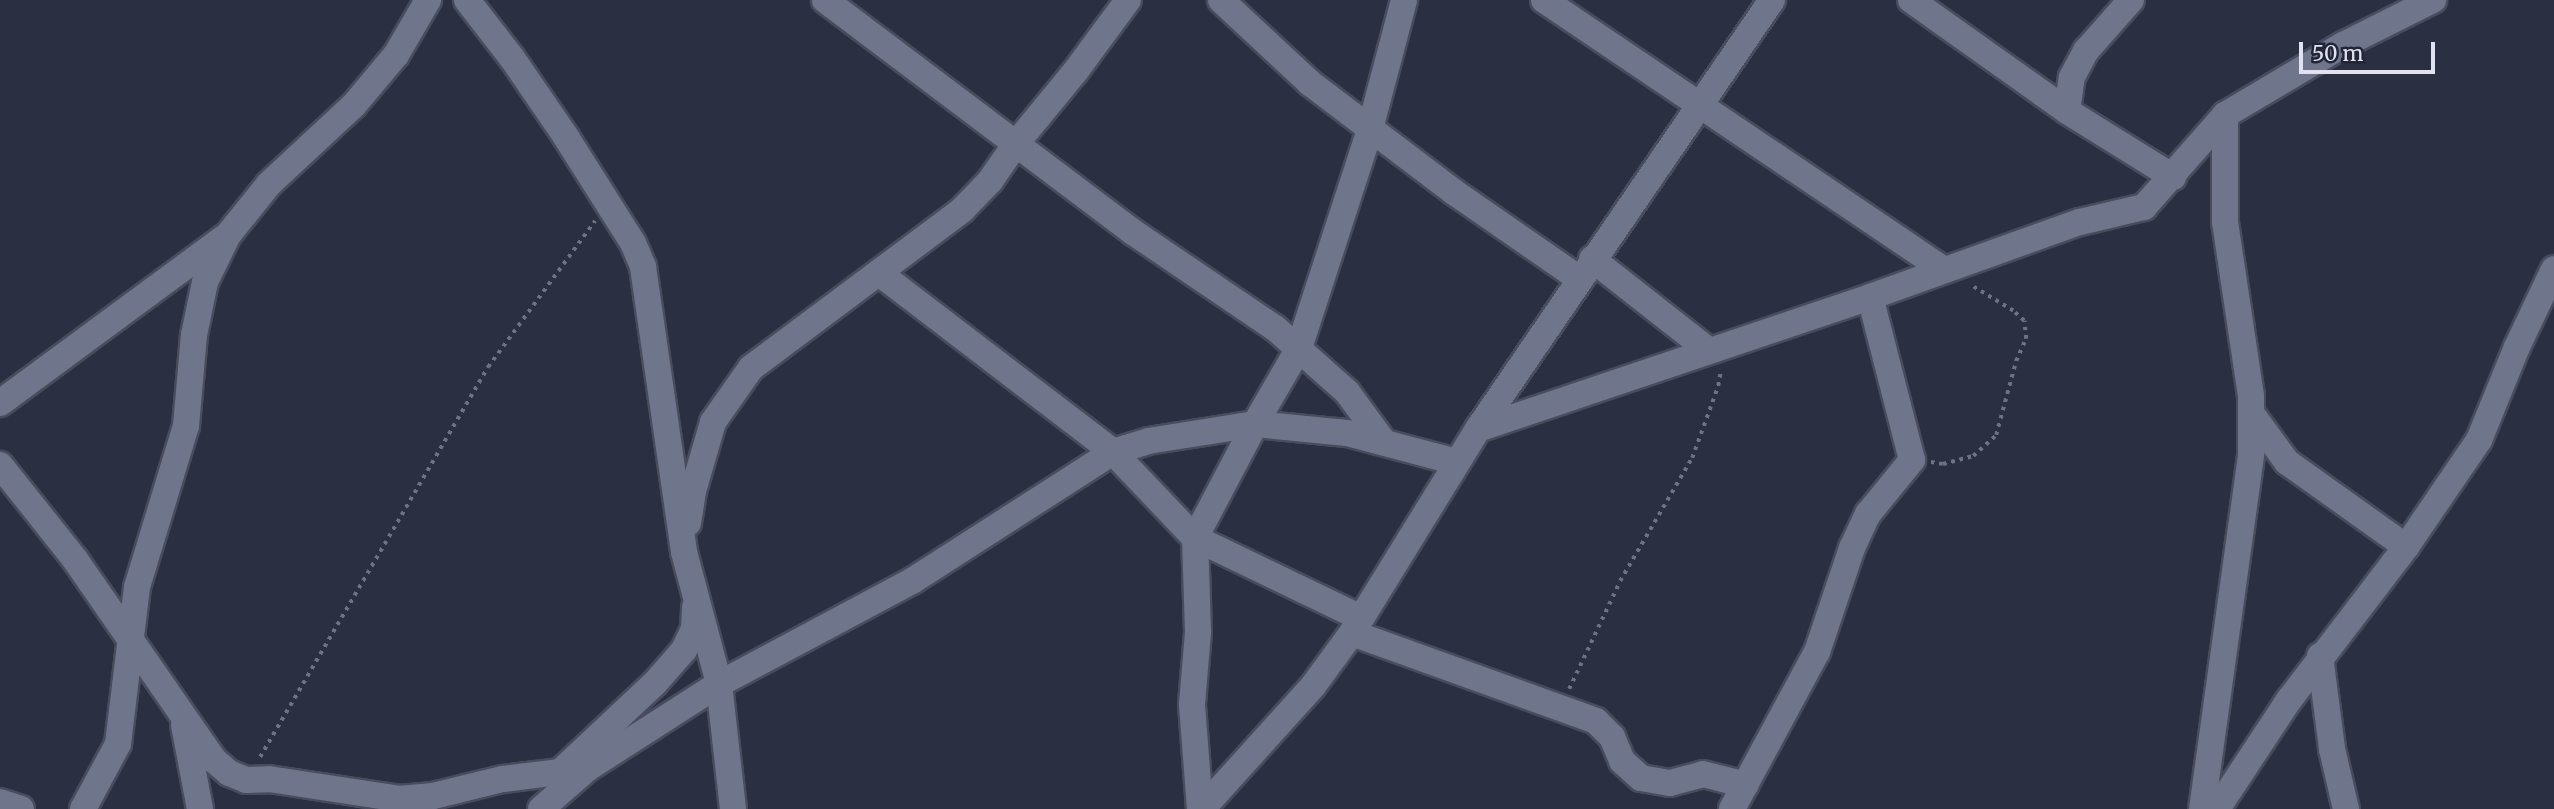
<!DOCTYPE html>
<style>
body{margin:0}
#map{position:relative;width:2554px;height:809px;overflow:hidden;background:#2a2f42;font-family:Merriweather,serif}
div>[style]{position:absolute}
.path>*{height:3.5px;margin-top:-1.75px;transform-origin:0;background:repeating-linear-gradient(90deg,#6e7283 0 3.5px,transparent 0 8.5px)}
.roads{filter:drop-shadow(2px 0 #484c5c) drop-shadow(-2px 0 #484c5c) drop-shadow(0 2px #484c5c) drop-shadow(0 -2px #484c5c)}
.minor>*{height:26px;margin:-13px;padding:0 13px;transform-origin:13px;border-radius:13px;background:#6f758b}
span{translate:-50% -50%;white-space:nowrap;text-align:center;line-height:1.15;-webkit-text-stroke:5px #212537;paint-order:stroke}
.scale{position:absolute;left:2299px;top:42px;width:136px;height:32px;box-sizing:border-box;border:4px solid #e0e3ef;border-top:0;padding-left:9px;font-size:21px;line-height:24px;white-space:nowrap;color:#e0e3ef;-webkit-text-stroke:5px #212537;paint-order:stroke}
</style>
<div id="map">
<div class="path">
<i style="left:1931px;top:462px;width:12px;rotate:9deg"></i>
<i style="left:1943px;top:464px;width:31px;rotate:-15deg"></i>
<i style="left:1973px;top:456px;width:31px;rotate:-42deg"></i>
<i style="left:1996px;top:435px;width:77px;rotate:-74.9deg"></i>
<i style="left:2016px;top:361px;width:24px;rotate:-66deg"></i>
<i style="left:2026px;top:339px;width:18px;rotate:-96deg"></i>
<i style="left:2024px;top:321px;width:15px;rotate:-138deg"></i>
<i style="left:2013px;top:311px;width:50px;rotate:-148.8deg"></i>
<i style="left:1569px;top:689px;width:119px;rotate:-64.7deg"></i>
<i style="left:1620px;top:581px;width:143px;rotate:-59.7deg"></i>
<i style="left:1692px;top:458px;width:77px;rotate:-70.1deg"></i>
<i style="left:1718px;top:386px;width:17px;rotate:-80deg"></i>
<i style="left:260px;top:757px;width:452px;rotate:-59.7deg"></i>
<i style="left:488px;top:367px;width:181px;rotate:-53.8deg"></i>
</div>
<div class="roads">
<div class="minor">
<i style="left:467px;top:0;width:73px;rotate:52.2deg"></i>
<i style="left:512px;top:58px;width:96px;rotate:55.6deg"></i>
<i style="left:566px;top:137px;width:125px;rotate:57.7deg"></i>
<i style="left:633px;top:243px;width:26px;rotate:67deg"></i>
<i style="left:643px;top:267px;width:288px;rotate:81.8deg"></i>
<i style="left:684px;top:552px;width:137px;rotate:75.1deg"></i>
<i style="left:719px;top:684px;width:126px;rotate:83.6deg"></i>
<i style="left:825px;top:0;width:386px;rotate:37deg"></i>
<i style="left:1133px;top:232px;width:171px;rotate:34.1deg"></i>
<i style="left:1275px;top:328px;width:96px;rotate:41.6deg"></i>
<i style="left:1347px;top:392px;width:61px;rotate:53.7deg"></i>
<i style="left:1221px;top:0;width:122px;rotate:43deg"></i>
<i style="left:1310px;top:83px;width:181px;rotate:37.1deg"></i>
<i style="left:1454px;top:192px;width:151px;rotate:34.7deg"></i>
<i style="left:1544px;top:0;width:480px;rotate:34deg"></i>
<i style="left:1911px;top:0;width:191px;rotate:35.4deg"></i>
<i style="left:2067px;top:111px;width:125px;rotate:31.9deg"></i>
<i style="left:2067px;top:111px;width:34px;rotate:-82deg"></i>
<i style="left:2072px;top:77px;width:30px;rotate:-62deg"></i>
<i style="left:2086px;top:51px;width:68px;rotate:-48.6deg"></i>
<i style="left:1592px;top:259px;width:147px;rotate:38.1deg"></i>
<i style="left:879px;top:273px;width:295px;rotate:37.4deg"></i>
<i style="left:1113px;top:452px;width:119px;rotate:46.4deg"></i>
<i style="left:1195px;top:538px;width:184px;rotate:25.7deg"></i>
<i style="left:0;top:403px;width:278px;rotate:-36.4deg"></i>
<i style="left:2251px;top:413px;width:61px;rotate:53.7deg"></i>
<i style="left:2287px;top:462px;width:146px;rotate:35.5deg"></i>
<i style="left:1478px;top:429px;width:414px;rotate:-18.6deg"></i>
<i style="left:1870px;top:297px;width:223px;rotate:-19.7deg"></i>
<i style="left:2080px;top:222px;width:66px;rotate:-13.2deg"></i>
<i style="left:2144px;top:207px;width:123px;rotate:-48.6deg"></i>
<i style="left:2225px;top:115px;width:137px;rotate:-30.7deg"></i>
<i style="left:2343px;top:45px;width:101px;rotate:-26.6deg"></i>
<i style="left:0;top:465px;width:119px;rotate:51.5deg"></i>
<i style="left:74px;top:558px;width:246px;rotate:55.3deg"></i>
<i style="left:214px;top:760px;width:20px;rotate:41deg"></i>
<i style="left:229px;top:773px;width:18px;rotate:22deg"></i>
<i style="left:246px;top:780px;width:23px;rotate:-2deg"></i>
<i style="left:269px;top:779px;width:132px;rotate:8.7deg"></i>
<i style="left:399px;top:799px;width:34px;rotate:-5deg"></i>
<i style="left:433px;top:796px;width:72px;rotate:-13.7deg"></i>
<i style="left:503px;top:779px;width:56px;rotate:-7.1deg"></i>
<i style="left:688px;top:523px;width:32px;rotate:-81deg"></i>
<i style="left:693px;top:491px;width:72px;rotate:-73.8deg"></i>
<i style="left:713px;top:422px;width:66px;rotate:-54.9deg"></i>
<i style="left:751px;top:368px;width:264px;rotate:-36.8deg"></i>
<i style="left:962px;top:210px;width:40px;rotate:-46deg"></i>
<i style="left:990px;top:181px;width:44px;rotate:-55.2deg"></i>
<i style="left:1015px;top:145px;width:94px;rotate:-50.6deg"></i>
<i style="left:1075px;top:72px;width:89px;rotate:-53.6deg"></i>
<i style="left:1352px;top:633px;width:259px;rotate:19.8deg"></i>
<i style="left:1596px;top:721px;width:23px;rotate:45deg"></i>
<i style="left:1612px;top:737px;width:26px;rotate:67deg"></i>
<i style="left:1622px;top:761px;width:25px;rotate:42deg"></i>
<i style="left:1641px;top:778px;width:29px;rotate:10deg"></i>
<i style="left:1670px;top:783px;width:34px;rotate:-15deg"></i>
<i style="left:1703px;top:774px;width:44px;rotate:14.3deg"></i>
<i style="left:2320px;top:656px;width:94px;rotate:82.6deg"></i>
<i style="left:2332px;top:749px;width:62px;rotate:76.9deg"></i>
<i style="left:184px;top:725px;width:86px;rotate:79.2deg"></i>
<i style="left:557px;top:775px;width:134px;rotate:-43.2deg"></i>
<i style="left:655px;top:683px;width:44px;rotate:-48.7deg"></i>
<i style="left:684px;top:650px;width:23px;rotate:-65deg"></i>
<i style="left:694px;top:629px;width:22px;rotate:-87deg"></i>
<i style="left:0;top:802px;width:22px;rotate:18deg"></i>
<i style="left:83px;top:809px;width:74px;rotate:-61.7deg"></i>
<i style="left:118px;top:744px;width:158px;rotate:-83.1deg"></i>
<i style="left:137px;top:587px;width:168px;rotate:-73.1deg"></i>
<i style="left:186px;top:426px;width:91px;rotate:-85deg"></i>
<i style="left:194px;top:335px;width:54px;rotate:-78.3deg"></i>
<i style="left:205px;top:282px;width:52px;rotate:-63.9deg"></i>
<i style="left:228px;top:235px;width:65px;rotate:-51.2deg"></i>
<i style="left:269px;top:184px;width:116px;rotate:-42.9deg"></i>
<i style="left:354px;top:105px;width:65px;rotate:-50deg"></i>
<i style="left:396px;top:55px;width:64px;rotate:-59.8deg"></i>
<i style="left:541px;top:809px;width:62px;rotate:-41.1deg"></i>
<i style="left:588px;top:768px;width:156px;rotate:-32.7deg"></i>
<i style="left:719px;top:684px;width:219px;rotate:-28.1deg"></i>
<i style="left:912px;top:581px;width:239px;rotate:-32.7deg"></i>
<i style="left:1113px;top:452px;width:37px;rotate:-17deg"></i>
<i style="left:1148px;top:441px;width:108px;rotate:-9deg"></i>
<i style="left:1255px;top:424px;width:92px;rotate:5.6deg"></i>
<i style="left:1347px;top:433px;width:114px;rotate:14.8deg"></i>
<i style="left:1200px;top:809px;width:105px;rotate:-94.4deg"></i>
<i style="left:1192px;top:704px;width:72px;rotate:-85.2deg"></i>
<i style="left:1198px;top:632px;width:94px;rotate:-91.8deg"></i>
<i style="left:1195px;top:538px;width:129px;rotate:-62.2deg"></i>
<i style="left:1255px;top:424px;width:88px;rotate:-59.9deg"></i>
<i style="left:1299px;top:348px;width:230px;rotate:-72deg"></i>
<i style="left:1370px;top:129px;width:133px;rotate:-75.2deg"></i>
<i style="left:1202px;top:809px;width:166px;rotate:-47.9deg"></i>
<i style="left:1313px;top:686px;width:66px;rotate:-53.7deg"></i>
<i style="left:1352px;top:633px;width:240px;rotate:-58.3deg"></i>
<i style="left:1478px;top:429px;width:520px;rotate:-55.58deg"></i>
<i style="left:1732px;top:809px;width:179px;rotate:-61.6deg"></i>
<i style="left:1817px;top:652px;width:110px;rotate:-71.4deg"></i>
<i style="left:1852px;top:548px;width:38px;rotate:-65deg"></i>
<i style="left:1868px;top:514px;width:70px;rotate:-50.8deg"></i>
<i style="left:1912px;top:460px;width:168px;rotate:-104.4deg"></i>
<i style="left:2202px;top:809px;width:358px;rotate:-82.1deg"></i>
<i style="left:2251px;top:454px;width:58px;rotate:-90deg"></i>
<i style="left:2251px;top:396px;width:176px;rotate:-98.5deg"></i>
<i style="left:2225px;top:222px;width:107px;rotate:-90deg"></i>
<i style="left:2217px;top:809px;width:131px;rotate:-56.6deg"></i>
<i style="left:2289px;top:700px;width:193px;rotate:-52.6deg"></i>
<i style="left:2406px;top:547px;width:130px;rotate:-55.7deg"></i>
<i style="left:2479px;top:440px;width:100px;rotate:-67.8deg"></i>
<i style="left:2517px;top:347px;width:86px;rotate:-64.6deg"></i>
</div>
</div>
<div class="scale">50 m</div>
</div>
